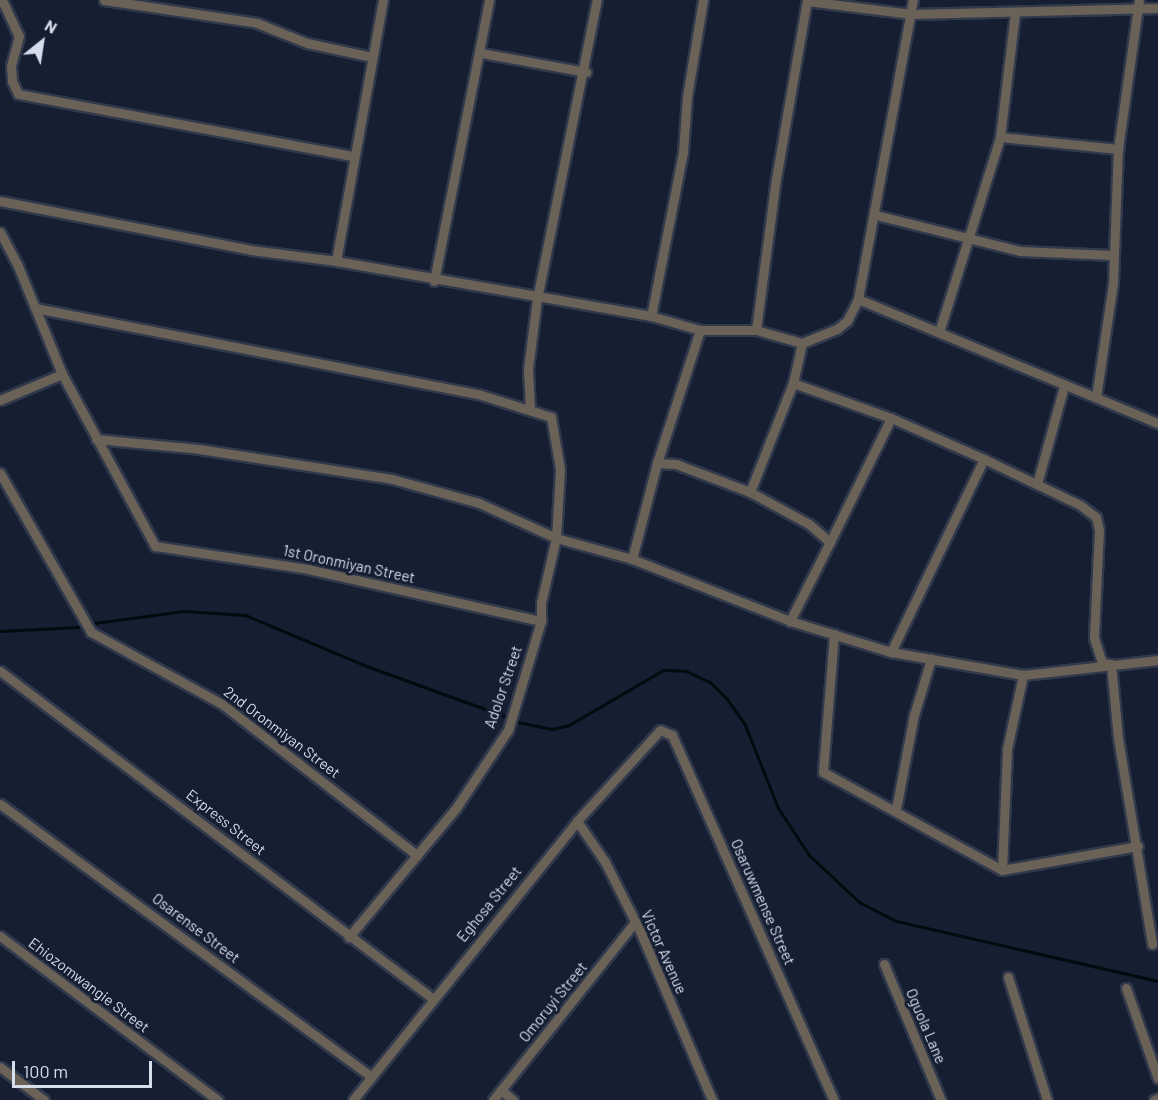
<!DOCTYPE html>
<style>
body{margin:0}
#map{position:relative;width:1158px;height:1100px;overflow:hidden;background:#161e32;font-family:Barlow,sans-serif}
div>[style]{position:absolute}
.stream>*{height:3px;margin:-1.5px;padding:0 1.5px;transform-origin:1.5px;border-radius:1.5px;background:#000b0e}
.roads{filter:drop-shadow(2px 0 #31394c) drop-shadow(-2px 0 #31394c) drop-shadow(0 2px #31394c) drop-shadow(0 -2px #31394c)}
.minor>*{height:9px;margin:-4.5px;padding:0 4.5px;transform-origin:4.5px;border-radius:4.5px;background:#6a6157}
span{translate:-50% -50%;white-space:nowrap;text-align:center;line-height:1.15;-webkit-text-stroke:6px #161e32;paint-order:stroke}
.street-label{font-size:15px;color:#d6ddeb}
.north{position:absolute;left:12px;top:12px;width:60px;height:60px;-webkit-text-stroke:4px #161e32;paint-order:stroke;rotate:30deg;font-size:16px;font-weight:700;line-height:24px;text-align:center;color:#d6ddeb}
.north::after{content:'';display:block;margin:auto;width:21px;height:27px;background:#d6ddeb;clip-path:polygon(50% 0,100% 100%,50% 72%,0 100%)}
.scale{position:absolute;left:12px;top:1061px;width:140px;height:27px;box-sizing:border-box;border:3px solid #d6ddeb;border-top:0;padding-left:8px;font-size:18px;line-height:21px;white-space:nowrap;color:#d6ddeb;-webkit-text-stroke:4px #161e32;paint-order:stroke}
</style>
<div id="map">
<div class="stream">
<i style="left:94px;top:623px;width:91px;rotate:-7.6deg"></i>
<i style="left:184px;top:611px;width:61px;rotate:3.8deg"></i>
<i style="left:245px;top:615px;width:134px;rotate:22.8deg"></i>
<i style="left:369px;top:667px;width:144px;rotate:19.9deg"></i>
<i style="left:0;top:631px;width:79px;rotate:-2.9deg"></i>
<i style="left:518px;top:722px;width:35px;rotate:12deg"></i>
<i style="left:552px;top:729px;width:17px;rotate:-13deg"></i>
<i style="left:569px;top:725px;width:109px;rotate:-30.3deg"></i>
<i style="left:663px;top:670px;width:23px;rotate:2deg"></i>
<i style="left:686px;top:671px;width:26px;rotate:25deg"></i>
<i style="left:710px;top:682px;width:24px;rotate:45deg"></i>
<i style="left:727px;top:699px;width:32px;rotate:55deg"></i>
<i style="left:745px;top:725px;width:89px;rotate:68.3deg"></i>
<i style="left:778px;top:808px;width:56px;rotate:56.6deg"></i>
<i style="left:809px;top:855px;width:69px;rotate:43.2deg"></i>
<i style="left:859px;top:902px;width:42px;rotate:27.2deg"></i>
<i style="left:896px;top:921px;width:269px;rotate:12.9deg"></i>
</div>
<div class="roads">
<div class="minor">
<i style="left:2px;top:0;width:40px;rotate:65deg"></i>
<i style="left:19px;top:36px;width:31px;rotate:105deg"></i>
<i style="left:11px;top:66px;width:15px;rotate:86deg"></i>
<i style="left:12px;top:81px;width:14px;rotate:65deg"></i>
<i style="left:18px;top:94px;width:341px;rotate:10.5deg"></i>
<i style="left:104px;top:0;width:155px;rotate:8.5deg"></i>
<i style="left:257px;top:23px;width:54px;rotate:21.8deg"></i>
<i style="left:307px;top:43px;width:66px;rotate:12.2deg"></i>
<i style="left:703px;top:0;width:98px;rotate:99.4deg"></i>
<i style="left:687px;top:97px;width:55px;rotate:94.2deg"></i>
<i style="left:683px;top:152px;width:167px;rotate:101deg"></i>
<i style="left:651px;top:316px;width:51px;rotate:15.9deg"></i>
<i style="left:700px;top:330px;width:56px"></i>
<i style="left:756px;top:330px;width:48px;rotate:15.8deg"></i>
<i style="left:802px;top:343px;width:38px;rotate:-22deg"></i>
<i style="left:837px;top:329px;width:13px;rotate:-39deg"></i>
<i style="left:847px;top:321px;width:25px;rotate:-63deg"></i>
<i style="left:858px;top:299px;width:304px;rotate:-79.6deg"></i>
<i style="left:807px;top:1px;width:105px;rotate:7.1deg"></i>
<i style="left:911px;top:14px;width:247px;rotate:-1.4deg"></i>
<i style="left:481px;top:53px;width:107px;rotate:10.3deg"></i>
<i style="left:1000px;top:137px;width:119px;rotate:5.8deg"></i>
<i style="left:0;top:201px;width:256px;rotate:11deg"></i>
<i style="left:251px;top:250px;width:86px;rotate:7.4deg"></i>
<i style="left:336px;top:261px;width:265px;rotate:-79.8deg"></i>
<i style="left:876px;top:215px;width:148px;rotate:14deg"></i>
<i style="left:1020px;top:251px;width:92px;rotate:2.5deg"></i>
<i style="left:0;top:232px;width:38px;rotate:62deg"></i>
<i style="left:18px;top:266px;width:117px;rotate:67.8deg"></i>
<i style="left:62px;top:374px;width:196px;rotate:61.6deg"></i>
<i style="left:155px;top:546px;width:155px;rotate:8.5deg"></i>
<i style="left:308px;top:569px;width:239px;rotate:12.6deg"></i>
<i style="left:336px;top:261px;width:320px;rotate:9.9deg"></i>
<i style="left:434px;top:281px;width:286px;rotate:-78.9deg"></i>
<i style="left:858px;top:299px;width:325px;rotate:22.5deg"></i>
<i style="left:35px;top:308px;width:451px;rotate:11deg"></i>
<i style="left:478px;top:394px;width:77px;rotate:17.5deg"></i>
<i style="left:551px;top:417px;width:53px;rotate:80.2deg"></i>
<i style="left:560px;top:469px;width:69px;rotate:93.3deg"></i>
<i style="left:556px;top:538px;width:67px;rotate:103deg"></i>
<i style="left:541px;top:603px;width:18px;rotate:90deg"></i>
<i style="left:541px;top:621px;width:114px;rotate:106.8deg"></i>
<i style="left:508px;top:730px;width:94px;rotate:123.7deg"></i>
<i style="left:456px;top:808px;width:168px;rotate:129.7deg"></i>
<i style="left:756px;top:330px;width:152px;rotate:-82.5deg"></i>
<i style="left:776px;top:179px;width:182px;rotate:-80.2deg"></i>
<i style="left:939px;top:332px;width:204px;rotate:-72.6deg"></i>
<i style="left:1000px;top:137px;width:125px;rotate:-83.1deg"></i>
<i style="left:793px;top:383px;width:104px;rotate:19.7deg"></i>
<i style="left:891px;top:418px;width:102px;rotate:23.8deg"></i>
<i style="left:984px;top:459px;width:106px;rotate:25.6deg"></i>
<i style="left:1080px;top:505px;width:20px;rotate:37deg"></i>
<i style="left:1096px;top:517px;width:13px;rotate:77deg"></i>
<i style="left:1099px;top:530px;width:108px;rotate:92.7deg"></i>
<i style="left:1094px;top:638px;width:26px;rotate:72deg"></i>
<i style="left:1102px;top:663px;width:9px;rotate:6deg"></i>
<i style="left:1111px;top:664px;width:74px;rotate:84.6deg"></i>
<i style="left:1118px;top:738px;width:209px;rotate:80.6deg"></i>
<i style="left:1096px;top:397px;width:115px;rotate:-81.5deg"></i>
<i style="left:1113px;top:283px;width:134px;rotate:-87.9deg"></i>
<i style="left:1118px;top:149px;width:150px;rotate:-82deg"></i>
<i style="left:0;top:400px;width:67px;rotate:-22.8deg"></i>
<i style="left:530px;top:409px;width:40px;rotate:-92.9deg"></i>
<i style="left:528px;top:369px;width:71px;rotate:-82.7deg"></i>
<i style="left:537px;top:299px;width:305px;rotate:-78.7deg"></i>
<i style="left:96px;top:439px;width:103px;rotate:5.5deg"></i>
<i style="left:199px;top:449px;width:195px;rotate:8.8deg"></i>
<i style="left:392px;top:479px;width:90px;rotate:15.4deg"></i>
<i style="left:479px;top:503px;width:85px;rotate:24.4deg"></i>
<i style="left:556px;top:538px;width:79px;rotate:15.4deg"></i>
<i style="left:632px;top:559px;width:170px;rotate:21.4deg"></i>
<i style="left:790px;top:621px;width:106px;rotate:17.1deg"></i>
<i style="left:891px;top:652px;width:134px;rotate:9.9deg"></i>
<i style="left:1023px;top:675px;width:136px;rotate:-6.3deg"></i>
<i style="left:657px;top:463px;width:19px;rotate:3deg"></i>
<i style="left:676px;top:464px;width:79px;rotate:20.7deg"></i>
<i style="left:750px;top:492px;width:67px;rotate:28.5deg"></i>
<i style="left:809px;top:524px;width:28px;rotate:41deg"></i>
<i style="left:830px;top:542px;width:89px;rotate:116.9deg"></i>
<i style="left:0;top:473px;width:183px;rotate:60.2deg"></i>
<i style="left:91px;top:632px;width:149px;rotate:28.8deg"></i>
<i style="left:222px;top:704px;width:247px;rotate:37.8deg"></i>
<i style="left:1037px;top:484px;width:102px;rotate:-74.6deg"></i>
<i style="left:750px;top:492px;width:117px;rotate:-68.5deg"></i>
<i style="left:793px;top:383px;width:41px;rotate:-77.3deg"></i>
<i style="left:830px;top:542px;width:138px;rotate:-63.8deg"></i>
<i style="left:632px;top:559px;width:99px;rotate:-75.4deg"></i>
<i style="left:657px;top:463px;width:140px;rotate:-72.1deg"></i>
<i style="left:834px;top:634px;width:138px;rotate:94.6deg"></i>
<i style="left:823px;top:772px;width:204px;rotate:28.7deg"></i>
<i style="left:1002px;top:870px;width:138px;rotate:-10deg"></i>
<i style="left:891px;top:652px;width:214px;rotate:-64.3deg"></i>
<i style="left:0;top:671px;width:542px;rotate:37.12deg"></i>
<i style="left:0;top:804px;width:461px;rotate:36.3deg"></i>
<i style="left:896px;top:809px;width:96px;rotate:-79.2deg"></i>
<i style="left:914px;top:715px;width:59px;rotate:-73.1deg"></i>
<i style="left:577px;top:821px;width:50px;rotate:55.7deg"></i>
<i style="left:605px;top:862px;width:77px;rotate:63.1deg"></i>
<i style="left:640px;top:931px;width:184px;rotate:66.9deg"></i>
<i style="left:1002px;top:870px;width:121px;rotate:-87.6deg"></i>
<i style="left:1007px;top:749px;width:76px;rotate:-77.8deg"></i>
<i style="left:0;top:936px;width:273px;rotate:37deg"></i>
<i style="left:884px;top:964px;width:147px;rotate:67.3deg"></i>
<i style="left:1008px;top:977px;width:129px;rotate:72.4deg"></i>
<i style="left:1126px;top:988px;width:96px;rotate:70.6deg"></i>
<i style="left:0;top:1067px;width:55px;rotate:36.9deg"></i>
<i style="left:501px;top:1090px;width:16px;rotate:40deg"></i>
<i style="left:353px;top:1100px;width:358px;rotate:-51.2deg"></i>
<i style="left:577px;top:821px;width:123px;rotate:-47.6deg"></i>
<i style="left:660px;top:730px;width:13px;rotate:23deg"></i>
<i style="left:672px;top:735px;width:399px;rotate:66.1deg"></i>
<i style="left:493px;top:1100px;width:228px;rotate:-51.4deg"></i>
<i style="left:1154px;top:1100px;width:4px;rotate:-27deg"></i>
</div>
</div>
<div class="street-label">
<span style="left:349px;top:564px;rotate:12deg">1st Oronmiyan Street</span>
<span style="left:503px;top:687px;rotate:-71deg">Adolor Street</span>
<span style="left:282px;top:732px;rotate:37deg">2nd Oronmiyan Street</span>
<span style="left:226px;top:822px;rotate:38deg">Express Street</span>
<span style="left:763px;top:902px;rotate:66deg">Osaruwmense Street</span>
<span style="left:489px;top:904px;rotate:-51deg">Eghosa Street</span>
<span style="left:196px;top:928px;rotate:37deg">Osarense Street</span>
<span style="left:664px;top:952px;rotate:66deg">Victor Avenue</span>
<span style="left:89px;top:985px;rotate:37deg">Ehiozomwangie Street</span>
<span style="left:553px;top:1002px;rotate:-51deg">Omoruyi Street</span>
<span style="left:926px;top:1026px;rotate:67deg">Oguola Lane</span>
</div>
<div class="north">N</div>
<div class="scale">100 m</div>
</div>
